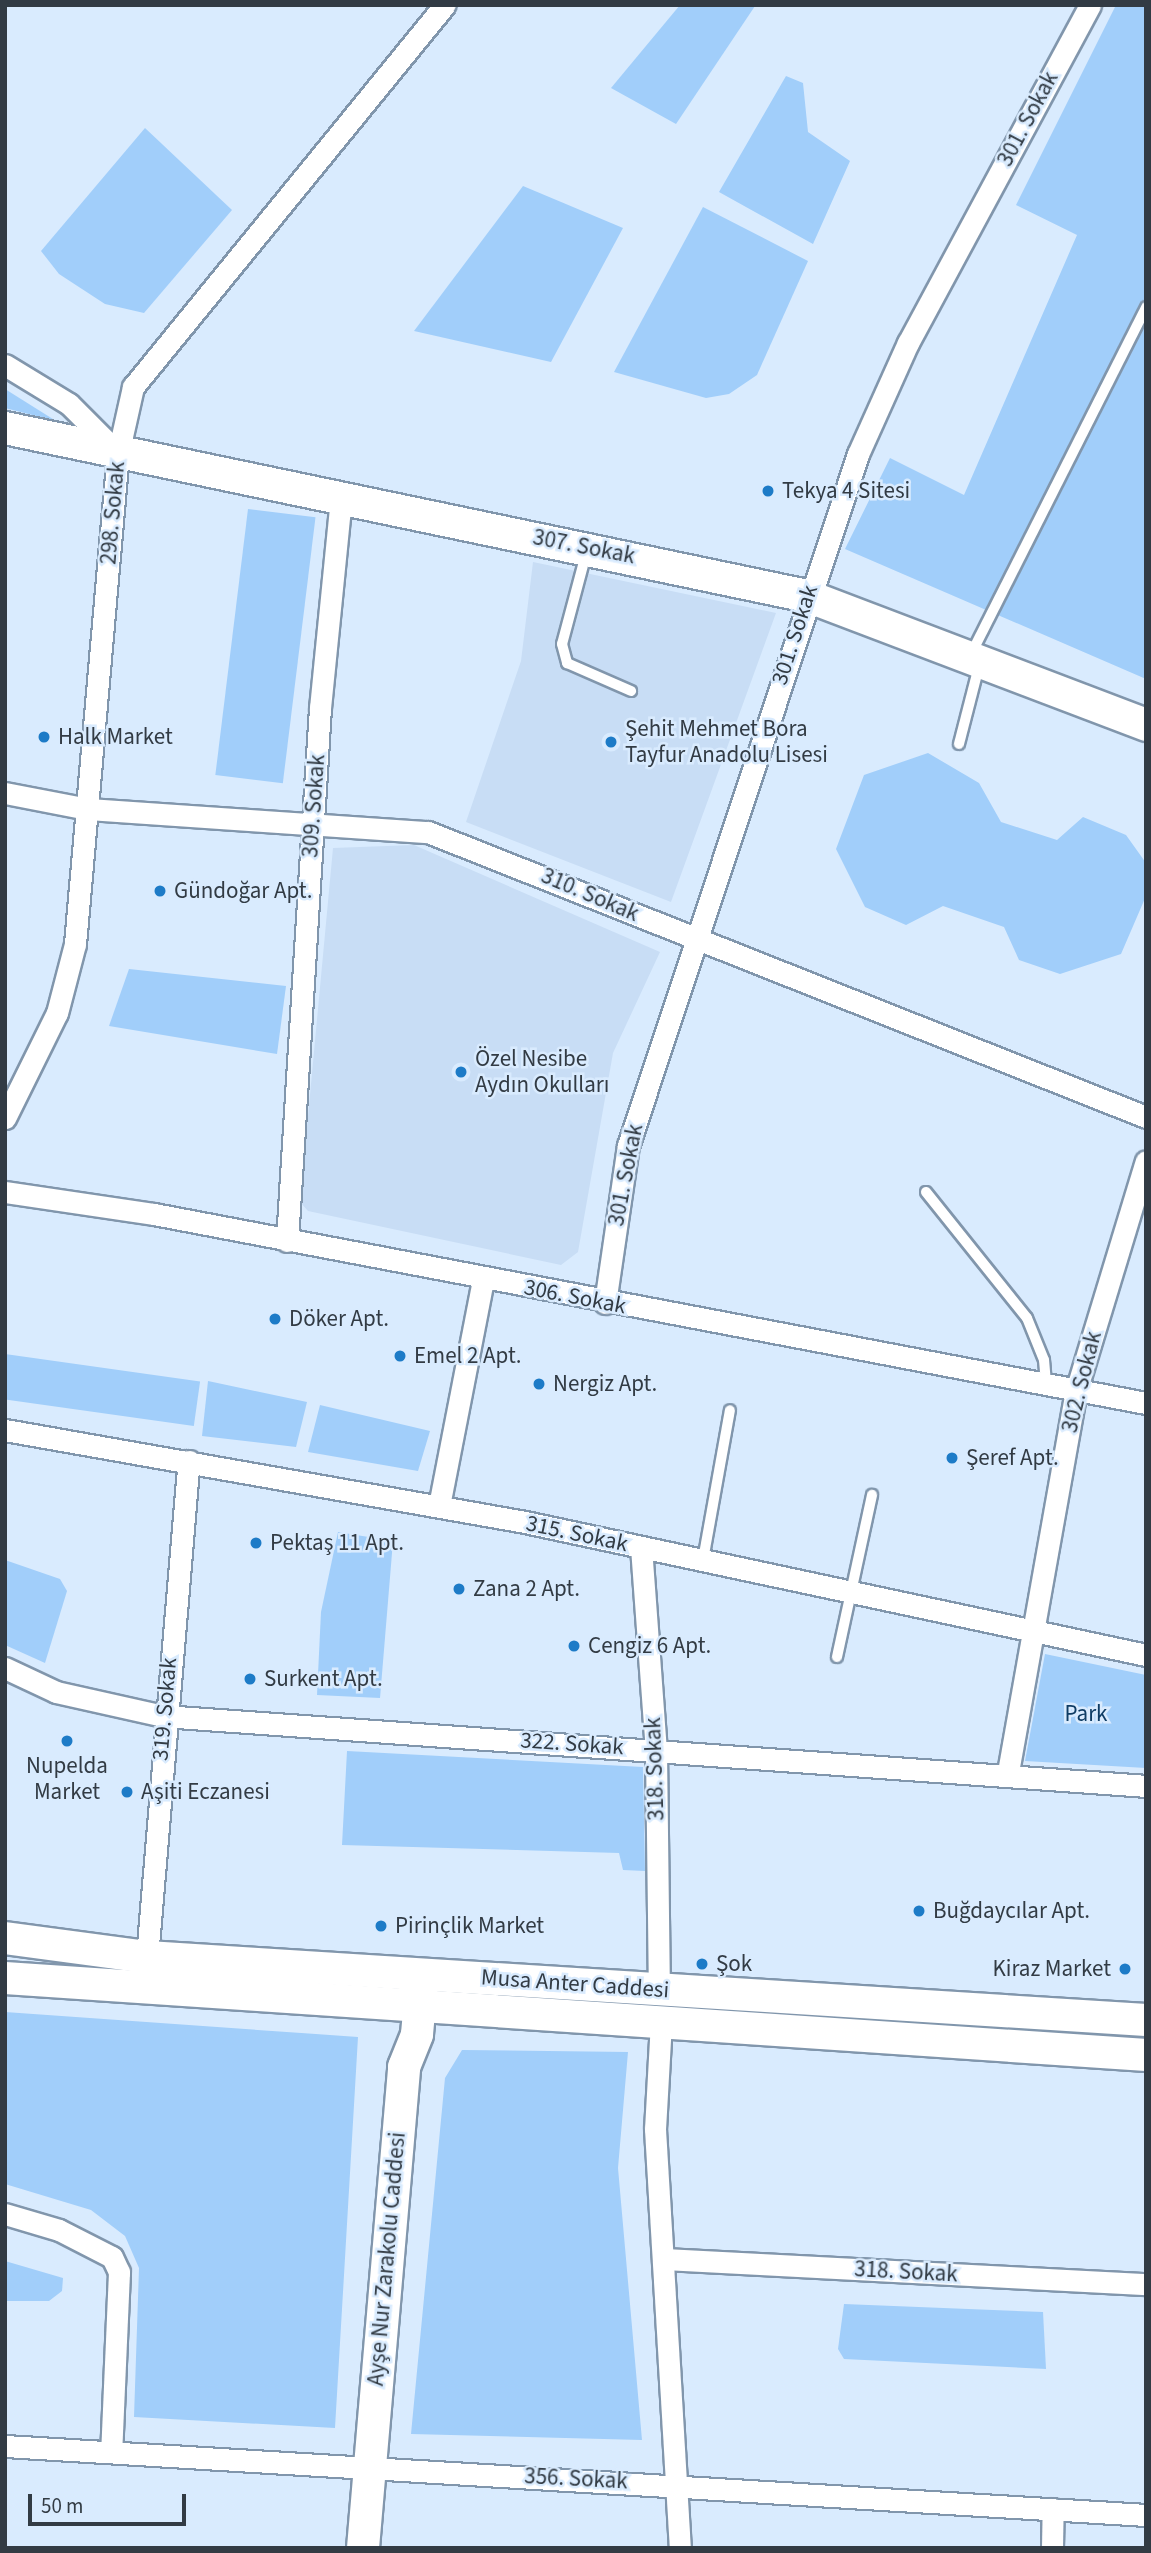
<!DOCTYPE html>
<meta charset="utf-8">
<style>
body{margin:0}
#map{position:relative;width:1151px;height:2553px;overflow:hidden;background:#d9ebfe;font-family:"Source Sans 3",sans-serif}
div>[style]{position:absolute}
.built>*{inset:0;background:#c8ddf5}
.green>*{inset:0;background:#a1cefa;transform-origin:0 0}
.roads{filter:drop-shadow(2px 0 #8196ac) drop-shadow(-2px 0 #8196ac) drop-shadow(0 2px #8196ac) drop-shadow(0 -2px #8196ac)}
.lane>*{height:10px;margin:-5px;padding:0 5px;transform-origin:5px;border-radius:5px;background:#fff}
.street>*{height:21px;margin:-10.5px;padding:0 10.5px;transform-origin:10.5px;border-radius:10.5px;background:#fff}
.secondary>*{height:32px;margin:-16px;padding:0 16px;transform-origin:16px;border-radius:16px;background:#fff}
.dots>*{width:19px;height:19px;translate:-50% -50%;box-sizing:border-box;border:4px solid #d9ebfe;border-radius:50%}
span{translate:-50% -50%;white-space:nowrap;text-align:center;line-height:1.15;-webkit-text-stroke:5px #d9ebfe;paint-order:stroke}
.street-label{font-size:23px;color:#323b44}
.poi-label{font-size:23px;color:#323b44}
.left{translate:0 -50%;text-align:left}
.right{translate:-100% -50%;text-align:right}
.park-label{font-size:23px;color:#0f3d65}
.frame{position:absolute;inset:0;border:7px solid #323b44;pointer-events:none}
.scale{position:absolute;left:28px;top:2494px;width:158px;height:32px;box-sizing:border-box;border:4px solid #323b44;border-top:0;padding-left:9px;font-size:21px;line-height:24px;white-space:nowrap;color:#323b44;-webkit-text-stroke:5px #d9ebfe;paint-order:stroke}
</style>
<div id="map">
<div class="built">
<i style="clip-path:polygon(533px 562px,776px 613px,671px 902px,466px 822px,521px 661px)"></i>
<i style="clip-path:polygon(414px 845px,660px 952px,613px 1053px,578px 1252px,561px 1265px,308px 1211px,300px 1202px,333px 848px)"></i>
</div>
<div class="green">
<i style="clip-path:polygon(680px 5px,755px 6px,676px 124px,611px 88px)"></i>
<i style="clip-path:polygon(1116px 5px,1146px 5px,1146px 679px,845px 549px,890px 458px,964px 495px,1077px 235px,1016px 205px)"></i>
<i style="clip-path:polygon(786px 76px,803px 83px,808px 132px,850px 161px,813px 244px,719px 192px)"></i>
<i style="clip-path:polygon(145px 128px,232px 210px,144px 313px,105px 304px,59px 274px,41px 251px)"></i>
<i style="clip-path:polygon(523px 186px,623px 228px,551px 362px,414px 331px)"></i>
<i style="clip-path:polygon(703px 207px,808px 261px,757px 375px,729px 394px,706px 398px,614px 372px)"></i>
<i style="clip-path:polygon(5px 389px,56px 421px,5px 408px)"></i>
<i style="left:248px;top:509px;width:68px;height:268px;rotate:7deg"></i>
<i style="clip-path:polygon(928px 753px,979px 783px,1001px 822px,1057px 840px,1083px 817px,1126px 835px,1146px 863px,1146px 896px,1121px 954px,1060px 974px,1019px 960px,1004px 927px,943px 906px,906px 925px,865px 907px,836px 849px,864px 775px)"></i>
<i style="clip-path:polygon(129px 969px,286px 986px,277px 1054px,109px 1026px)"></i>
<i style="left:5px;top:1354px;width:197px;height:45px;rotate:8deg"></i>
<i style="clip-path:polygon(208px 1381px,307px 1402px,296px 1447px,202px 1436px)"></i>
<i style="clip-path:polygon(320px 1405px,430px 1431px,418px 1471px,308px 1452px)"></i>
<i style="clip-path:polygon(338px 1532px,393px 1541px,380px 1698px,317px 1695px,321px 1612px)"></i>
<i style="clip-path:polygon(5px 1560px,60px 1579px,67px 1591px,45px 1663px,5px 1645px)"></i>
<i style="clip-path:polygon(1045px 1654px,1146px 1675px,1146px 1768px,1025px 1761px)"></i>
<i style="clip-path:polygon(347px 1751px,643px 1767px,645px 1871px,623px 1870px,619px 1853px,342px 1845px)"></i>
<i style="clip-path:polygon(5px 2012px,358px 2037px,335px 2428px,134px 2417px,139px 2268px,125px 2236px,91px 2210px,5px 2184px)"></i>
<i style="clip-path:polygon(462px 2050px,628px 2052px,618px 2168px,642px 2440px,411px 2434px,445px 2078px)"></i>
<i style="clip-path:polygon(5px 2261px,63px 2278px,62px 2291px,49px 2301px,5px 2301px)"></i>
<i style="clip-path:polygon(844px 2304px,1043px 2312px,1046px 2369px,844px 2359px,838px 2349px)"></i>
</div>
<div class="roads">
<div class="lane">
<i style="left:586px;top:554px;width:93px;rotate:104.9deg"></i>
<i style="left:562px;top:644px;width:20px;rotate:75deg"></i>
<i style="left:567px;top:663px;width:70px;rotate:23.6deg"></i>
<i style="left:970px;top:656px;width:391px;rotate:-63.2deg"></i>
<i style="left:959px;top:744px;width:81px;rotate:-75.6deg"></i>
<i style="left:926px;top:1192px;width:161px;rotate:51.3deg"></i>
<i style="left:1027px;top:1318px;width:45px;rotate:68deg"></i>
<i style="left:1044px;top:1360px;width:25px;rotate:85deg"></i>
<i style="left:703px;top:1560px;width:152px;rotate:-79.8deg"></i>
<i style="left:837px;top:1657px;width:166px;rotate:-77.8deg"></i>
</div>
<div class="street">
<i style="left:5px;top:365px;width:75px;rotate:31.4deg"></i>
<i style="left:69px;top:404px;width:66px;rotate:45deg"></i>
<i style="left:5px;top:793px;width:85px;rotate:10.9deg"></i>
<i style="left:88px;top:809px;width:341px;rotate:3.9deg"></i>
<i style="left:428px;top:832px;width:772px;rotate:21.65deg"></i>
<i style="left:5px;top:1118px;width:117px;rotate:-63.7deg"></i>
<i style="left:57px;top:1013px;width:71px;rotate:-75.4deg"></i>
<i style="left:75px;top:944px;width:492px;rotate:-85deg"></i>
<i style="left:118px;top:454px;width:69px;rotate:-77.4deg"></i>
<i style="left:133px;top:387px;width:493px;rotate:-50.8deg"></i>
<i style="left:5px;top:1192px;width:151px;rotate:8.4deg"></i>
<i style="left:154px;top:1214px;width:1010px;rotate:10.79deg"></i>
<i style="left:287px;top:1241px;width:534px;rotate:-86.46deg"></i>
<i style="left:320px;top:708px;width:211px;rotate:-84.3deg"></i>
<i style="left:605px;top:1303px;width:159px;rotate:-81.7deg"></i>
<i style="left:628px;top:1146px;width:729px;rotate:-71.61deg"></i>
<i style="left:858px;top:454px;width:122px;rotate:-65.8deg"></i>
<i style="left:908px;top:343px;width:384px;rotate:-61.7deg"></i>
<i style="left:5px;top:1430px;width:528px;rotate:10.03deg"></i>
<i style="left:525px;top:1522px;width:635px;rotate:12.09deg"></i>
<i style="left:439px;top:1506px;width:230px;rotate:-79deg"></i>
<i style="left:641px;top:1547px;width:205px;rotate:85.8deg"></i>
<i style="left:656px;top:1751px;width:240px;rotate:89.3deg"></i>
<i style="left:5px;top:1668px;width:56px;rotate:25.2deg"></i>
<i style="left:56px;top:1692px;width:110px;rotate:12.6deg"></i>
<i style="left:163px;top:1716px;width:985px;rotate:4.07deg"></i>
<i style="left:1008px;top:1772px;width:387px;rotate:-79.9deg"></i>
<i style="left:1076px;top:1391px;width:240px;rotate:-73.1deg"></i>
<i style="left:147px;top:1957px;width:498px;rotate:-85.2deg"></i>
<i style="left:661px;top:2022px;width:107px;rotate:93.2deg"></i>
<i style="left:655px;top:2129px;width:420px;rotate:86.6deg"></i>
<i style="left:5px;top:2214px;width:56px;rotate:16.5deg"></i>
<i style="left:59px;top:2230px;width:59px;rotate:27deg"></i>
<i style="left:112px;top:2257px;width:17px;rotate:65deg"></i>
<i style="left:119px;top:2272px;width:180px;rotate:92.5deg"></i>
<i style="left:665px;top:2259px;width:482px;rotate:3deg"></i>
<i style="left:5px;top:2446px;width:1143px;rotate:3.46deg"></i>
<i style="left:1052px;top:2548px;width:39px;rotate:-89deg"></i>
</div>
<div class="secondary">
<i style="left:5px;top:428px;width:819px;rotate:11.83deg"></i>
<i style="left:807px;top:596px;width:363px;rotate:20.8deg"></i>
<i style="left:5px;top:1938px;width:143px;rotate:7.6deg"></i>
<i style="left:147px;top:1957px;width:1001px;rotate:3.61deg"></i>
<i style="left:5px;top:1978px;width:1144px;rotate:3.86deg"></i>
<i style="left:363px;top:2548px;width:483px;rotate:-85.1deg"></i>
<i style="left:404px;top:2067px;width:35px;rotate:-68deg"></i>
<i style="left:417px;top:2034px;width:54px;rotate:-84.7deg"></i>
</div>
</div>
<div class="dots">
<i style="left:768px;top:491px;background:#1d7bc7"></i>
<i style="left:44px;top:737px;background:#1d7bc7"></i>
<i style="left:611px;top:742px;background:#1d7bc7"></i>
<i style="left:160px;top:891px;background:#1d7bc7"></i>
<i style="left:461px;top:1072px;background:#1d7bc7"></i>
<i style="left:275px;top:1319px;background:#1d7bc7"></i>
<i style="left:400px;top:1356px;background:#1d7bc7"></i>
<i style="left:539px;top:1384px;background:#1d7bc7"></i>
<i style="left:952px;top:1458px;background:#1d7bc7"></i>
<i style="left:256px;top:1543px;background:#1d7bc7"></i>
<i style="left:459px;top:1589px;background:#1d7bc7"></i>
<i style="left:574px;top:1646px;background:#1d7bc7"></i>
<i style="left:250px;top:1679px;background:#1d7bc7"></i>
<i style="left:67px;top:1741px;background:#1d7bc7"></i>
<i style="left:127px;top:1792px;background:#1d7bc7"></i>
<i style="left:919px;top:1911px;background:#1d7bc7"></i>
<i style="left:381px;top:1926px;background:#1d7bc7"></i>
<i style="left:702px;top:1964px;background:#1d7bc7"></i>
<i style="left:1125px;top:1969px;background:#1d7bc7"></i>
</div>
<div class="street-label">
<span style="left:1028px;top:119px;rotate:-62deg">301. Sokak</span>
<span style="left:113px;top:513px;rotate:-85deg">298. Sokak</span>
<span style="left:584px;top:547px;rotate:11deg">307. Sokak</span>
<span style="left:795px;top:635px;rotate:-72deg">301. Sokak</span>
<span style="left:314px;top:806px;rotate:-86deg">309. Sokak</span>
<span style="left:590px;top:895px;rotate:23deg">310. Sokak</span>
<span style="left:626px;top:1175px;rotate:-79deg">301. Sokak</span>
<span style="left:575px;top:1297px;rotate:11deg">306. Sokak</span>
<span style="left:1082px;top:1382px;rotate:-76deg">302. Sokak</span>
<span style="left:577px;top:1534px;rotate:12deg">315. Sokak</span>
<span style="left:165px;top:1709px;rotate:-85deg">319. Sokak</span>
<span style="left:572px;top:1744px;rotate:4deg">322. Sokak</span>
<span style="left:655px;top:1769px;rotate:-92deg">318. Sokak</span>
<span style="left:575px;top:1984px;rotate:4deg">Musa Anter Caddesi</span>
<span style="left:387px;top:2259px;rotate:-85deg">Ayşe Nur Zarakolu Caddesi</span>
<span style="left:906px;top:2272px;rotate:3deg">318. Sokak</span>
<span style="left:576px;top:2479px;rotate:3deg">356. Sokak</span>
</div>
<div class="poi-label">
<span class="left" style="left:782px;top:491px">Tekya 4 Sitesi</span>
<span class="left" style="left:625px;top:742px">Şehit Mehmet Bora<br>Tayfur Anadolu Lisesi</span>
<span class="left" style="left:58px;top:737px">Halk Market</span>
<span class="left" style="left:174px;top:891px">Gündoğar Apt.</span>
<span class="left" style="left:475px;top:1072px">Özel Nesibe<br>Aydın Okulları</span>
<span class="left" style="left:289px;top:1319px">Döker Apt.</span>
<span class="left" style="left:414px;top:1356px">Emel 2 Apt.</span>
<span class="left" style="left:553px;top:1384px">Nergiz Apt.</span>
<span class="left" style="left:966px;top:1458px">Şeref Apt.</span>
<span class="left" style="left:270px;top:1543px">Pektaş 11 Apt.</span>
<span class="left" style="left:473px;top:1589px">Zana 2 Apt.</span>
<span class="left" style="left:588px;top:1646px">Cengiz 6 Apt.</span>
<span class="left" style="left:264px;top:1679px">Surkent Apt.</span>
<span style="left:67px;top:1779px">Nupelda<br>Market</span>
<span class="left" style="left:141px;top:1792px">Aşiti Eczanesi</span>
<span class="left" style="left:933px;top:1911px">Buğdaycılar Apt.</span>
<span class="left" style="left:395px;top:1926px">Pirinçlik Market</span>
<span class="left" style="left:716px;top:1964px">Şok</span>
<span class="right" style="left:1111px;top:1969px">Kiraz Market</span>
</div>
<div class="park-label">
<span style="left:1086px;top:1714px">Park</span>
</div>
<div class="frame"></div>
<div class="scale">50 m</div>
</div>
